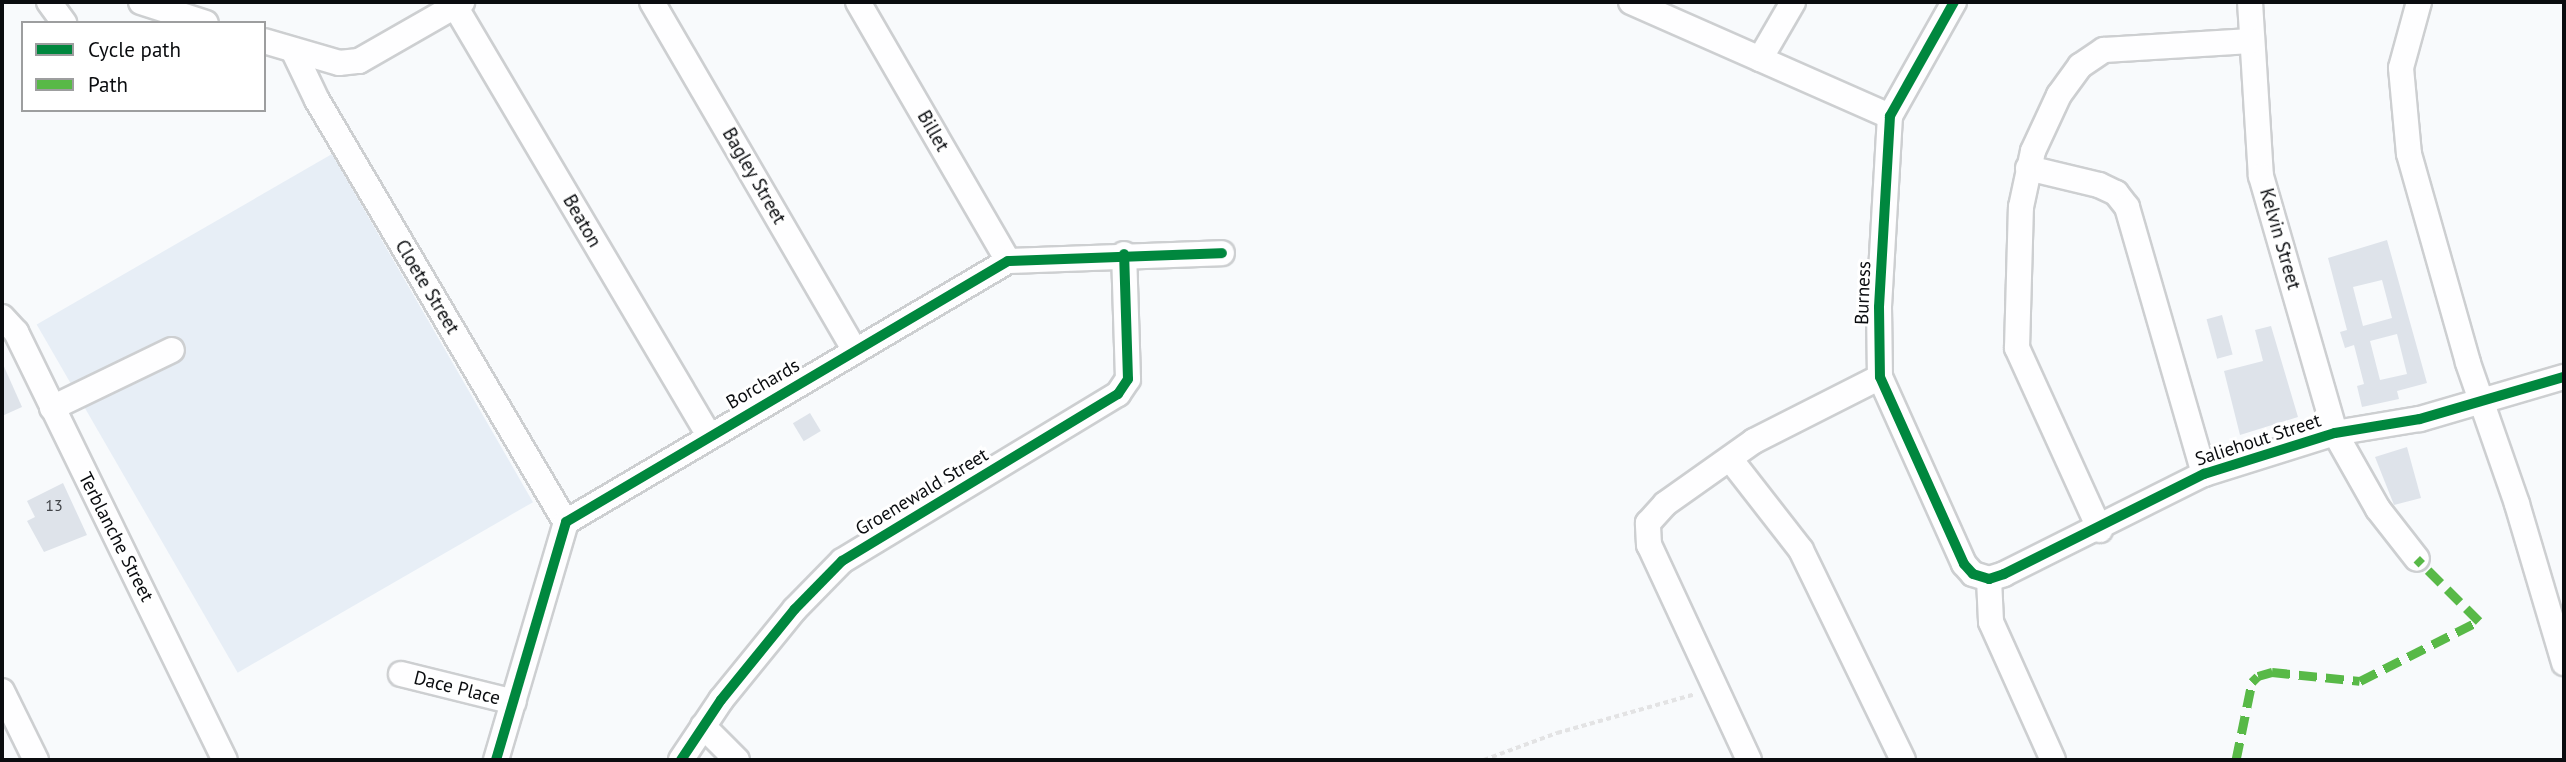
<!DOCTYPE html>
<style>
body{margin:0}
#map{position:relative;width:2566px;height:762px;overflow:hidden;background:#f8fafc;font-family:"PT Sans",sans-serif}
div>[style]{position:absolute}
.built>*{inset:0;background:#e7eef6;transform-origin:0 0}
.building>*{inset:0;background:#dee3ea;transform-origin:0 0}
.path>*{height:3.5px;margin-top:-1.75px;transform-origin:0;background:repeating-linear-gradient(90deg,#e3e3e4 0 5px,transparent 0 8.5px)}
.roads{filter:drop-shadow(2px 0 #cdcfd1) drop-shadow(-2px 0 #cdcfd1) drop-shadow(0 2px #cdcfd1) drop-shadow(0 -2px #cdcfd1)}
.minor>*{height:24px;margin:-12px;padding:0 12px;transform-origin:12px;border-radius:12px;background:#fefeff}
.quiet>*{height:9px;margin-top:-4.5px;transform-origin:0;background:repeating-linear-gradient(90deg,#58b947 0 18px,transparent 0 27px)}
.cycleway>*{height:10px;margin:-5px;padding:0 5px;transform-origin:5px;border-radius:5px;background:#00873e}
span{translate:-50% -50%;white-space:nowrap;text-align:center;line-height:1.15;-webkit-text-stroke:6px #fff;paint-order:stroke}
.number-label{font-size:16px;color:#414448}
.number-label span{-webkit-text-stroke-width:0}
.street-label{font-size:19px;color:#0a0c0f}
.frame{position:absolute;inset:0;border:4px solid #0a0c0f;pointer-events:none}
.legend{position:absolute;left:21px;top:21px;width:245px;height:91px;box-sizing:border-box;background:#fff;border:2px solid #9d9e9f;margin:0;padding:9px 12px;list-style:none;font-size:21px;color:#0a0c0f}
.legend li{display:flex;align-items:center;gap:14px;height:35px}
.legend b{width:35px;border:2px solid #9d9e9f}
</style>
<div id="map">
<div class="built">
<i style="left:332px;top:154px;width:402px;height:341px;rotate:60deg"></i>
</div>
<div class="building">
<i style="clip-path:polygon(evenodd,2387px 240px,2427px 383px,2397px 391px,2399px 399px,2362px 407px,2357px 386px,2364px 384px,2354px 345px,2345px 348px,2340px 332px,2347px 330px,2328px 258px,2387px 240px,2382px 280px,2392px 318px,2363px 326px,2353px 287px,2382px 280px,2387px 240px,2397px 334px,2407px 374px,2380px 380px,2370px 341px,2397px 334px)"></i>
<i style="left:2222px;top:315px;width:41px;height:16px;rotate:75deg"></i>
<i style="clip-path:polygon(2271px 326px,2298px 417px,2240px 435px,2224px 371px,2263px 361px,2255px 330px)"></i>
<i style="clip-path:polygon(2px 362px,22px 407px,2px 416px)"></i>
<i style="left:810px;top:413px;width:21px;height:20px;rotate:59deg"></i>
<i style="clip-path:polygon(2407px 447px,2421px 498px,2394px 505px,2375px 457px)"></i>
<i style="clip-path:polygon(63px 483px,87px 535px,44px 552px,27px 521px,35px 517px,27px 501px)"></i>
</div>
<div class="path">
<i style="left:1484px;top:760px;width:78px;rotate:-20.3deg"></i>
<i style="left:1557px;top:733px;width:144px;rotate:-15.7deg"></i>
</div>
<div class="roads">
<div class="minor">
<i style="left:49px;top:2px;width:26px;rotate:54deg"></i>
<i style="left:141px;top:2px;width:68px;rotate:17.9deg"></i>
<i style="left:652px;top:2px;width:404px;rotate:59.8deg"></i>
<i style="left:858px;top:2px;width:299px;rotate:59.9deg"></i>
<i style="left:1631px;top:2px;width:283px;rotate:23.8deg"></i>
<i style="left:1954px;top:2px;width:131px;rotate:119.3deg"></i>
<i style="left:1890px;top:116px;width:191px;rotate:93.3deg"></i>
<i style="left:1879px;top:307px;width:70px;rotate:89.2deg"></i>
<i style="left:1880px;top:377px;width:205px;rotate:65.8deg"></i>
<i style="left:1964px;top:564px;width:13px;rotate:48deg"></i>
<i style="left:1973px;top:574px;width:17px;rotate:17deg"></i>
<i style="left:1989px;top:579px;width:16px;rotate:-18deg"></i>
<i style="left:2004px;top:574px;width:224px;rotate:-26.6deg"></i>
<i style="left:2204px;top:474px;width:137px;rotate:-17.4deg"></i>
<i style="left:2335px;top:433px;width:86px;rotate:-9.4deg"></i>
<i style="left:2420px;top:419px;width:150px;rotate:-16.3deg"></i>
<i style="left:2250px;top:2px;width:174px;rotate:86.4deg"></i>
<i style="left:2261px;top:176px;width:267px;rotate:73.9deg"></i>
<i style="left:2335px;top:433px;width:87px;rotate:60.5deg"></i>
<i style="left:2378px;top:509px;width:63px;rotate:52deg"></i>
<i style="left:2419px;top:2px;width:68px;rotate:105.3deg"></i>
<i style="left:2401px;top:68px;width:86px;rotate:84.7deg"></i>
<i style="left:2409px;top:154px;width:217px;rotate:74.2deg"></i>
<i style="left:2468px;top:363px;width:149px;rotate:70.8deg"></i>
<i style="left:2517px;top:504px;width:166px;rotate:73.5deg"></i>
<i style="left:455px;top:6px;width:499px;rotate:59.4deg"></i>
<i style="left:264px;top:41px;width:78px;rotate:16.3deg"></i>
<i style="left:339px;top:63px;width:20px;rotate:-6deg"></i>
<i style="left:359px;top:61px;width:119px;rotate:-29.8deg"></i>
<i style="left:293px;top:50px;width:55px;rotate:64.4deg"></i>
<i style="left:317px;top:100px;width:490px;rotate:59.5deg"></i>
<i style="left:1760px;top:59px;width:66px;rotate:-59.9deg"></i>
<i style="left:2028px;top:168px;width:73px;rotate:13.5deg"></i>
<i style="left:2099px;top:185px;width:19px;rotate:25deg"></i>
<i style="left:2116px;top:193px;width:18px;rotate:52deg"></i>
<i style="left:2127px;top:207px;width:278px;rotate:73.9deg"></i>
<i style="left:2px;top:317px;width:21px;rotate:47deg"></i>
<i style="left:16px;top:332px;width:476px;rotate:64deg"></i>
<i style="left:52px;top:408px;width:133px;rotate:-25.8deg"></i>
<i style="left:1731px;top:460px;width:114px;rotate:52.1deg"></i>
<i style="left:1801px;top:550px;width:233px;rotate:64.1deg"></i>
<i style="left:2100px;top:530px;width:200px;rotate:-114.5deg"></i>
<i style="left:2017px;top:348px;width:141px;rotate:-88.4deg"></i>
<i style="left:2021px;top:207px;width:57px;rotate:-77.9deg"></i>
<i style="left:2033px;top:151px;width:62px;rotate:-65.1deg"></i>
<i style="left:2059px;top:95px;width:36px;rotate:-54deg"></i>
<i style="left:2080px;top:66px;width:29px;rotate:-34deg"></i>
<i style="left:2104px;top:50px;width:147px;rotate:-3.5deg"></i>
<i style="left:1989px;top:579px;width:43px;rotate:87.3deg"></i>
<i style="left:1991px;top:622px;width:151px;rotate:65.8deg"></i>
<i style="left:401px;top:674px;width:116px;rotate:13.9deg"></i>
<i style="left:2px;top:691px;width:77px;rotate:63.8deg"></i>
<i style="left:703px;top:726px;width:48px;rotate:45deg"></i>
<i style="left:496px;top:760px;width:248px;rotate:-73.6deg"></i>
<i style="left:566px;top:522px;width:513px;rotate:-30.56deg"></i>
<i style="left:1008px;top:261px;width:214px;rotate:-2.1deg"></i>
<i style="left:681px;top:760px;width:72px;rotate:-56.3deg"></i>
<i style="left:721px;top:700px;width:117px;rotate:-50.9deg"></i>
<i style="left:795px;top:609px;width:67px;rotate:-45.6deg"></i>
<i style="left:842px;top:561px;width:323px;rotate:-31.2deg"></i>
<i style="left:1118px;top:394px;width:18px;rotate:-56deg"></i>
<i style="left:1128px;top:379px;width:125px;rotate:-91.8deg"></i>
<i style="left:1749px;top:760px;width:237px;rotate:-114.9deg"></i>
<i style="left:1649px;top:545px;width:22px;rotate:-93deg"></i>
<i style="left:1648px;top:523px;width:25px;rotate:-48deg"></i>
<i style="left:1665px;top:504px;width:109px;rotate:-35.3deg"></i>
<i style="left:1754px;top:441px;width:141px;rotate:-26.9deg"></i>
</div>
</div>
<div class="quiet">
<i style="left:2236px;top:760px;width:80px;rotate:-78.4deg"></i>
<i style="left:2252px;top:682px;width:8px;rotate:-45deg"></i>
<i style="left:2258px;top:676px;width:15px;rotate:-16deg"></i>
<i style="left:2272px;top:672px;width:88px;rotate:5.8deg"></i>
<i style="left:2360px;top:681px;width:133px;rotate:-26.8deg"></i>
<i style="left:2479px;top:621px;width:88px;rotate:-135deg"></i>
</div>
<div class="cycleway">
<i style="left:1954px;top:2px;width:131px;rotate:119.3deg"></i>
<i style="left:1890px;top:116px;width:191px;rotate:93.3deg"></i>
<i style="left:1879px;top:307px;width:70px;rotate:89.2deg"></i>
<i style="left:1880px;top:377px;width:205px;rotate:65.8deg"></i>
<i style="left:1964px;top:564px;width:13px;rotate:48deg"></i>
<i style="left:1973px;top:574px;width:17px;rotate:17deg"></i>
<i style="left:1989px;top:579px;width:16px;rotate:-18deg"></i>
<i style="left:2004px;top:574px;width:224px;rotate:-26.6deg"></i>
<i style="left:2204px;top:474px;width:137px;rotate:-17.4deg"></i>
<i style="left:2335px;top:433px;width:86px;rotate:-9.4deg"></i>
<i style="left:2420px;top:419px;width:150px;rotate:-16.3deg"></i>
<i style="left:496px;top:760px;width:248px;rotate:-73.6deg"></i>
<i style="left:566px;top:522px;width:513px;rotate:-30.56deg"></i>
<i style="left:1008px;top:261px;width:214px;rotate:-2.1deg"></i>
<i style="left:681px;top:760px;width:72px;rotate:-56.3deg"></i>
<i style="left:721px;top:700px;width:117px;rotate:-50.9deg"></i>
<i style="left:795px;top:609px;width:67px;rotate:-45.6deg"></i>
<i style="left:842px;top:561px;width:323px;rotate:-31.2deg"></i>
<i style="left:1118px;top:394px;width:18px;rotate:-56deg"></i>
<i style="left:1128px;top:379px;width:125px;rotate:-91.8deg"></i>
</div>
<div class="number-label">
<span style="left:54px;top:505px">13</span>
</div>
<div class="street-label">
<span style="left:933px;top:131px;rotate:60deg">Billet</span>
<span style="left:754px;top:176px;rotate:60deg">Bagley Street</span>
<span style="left:582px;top:221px;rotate:60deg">Beaton</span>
<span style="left:2280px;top:239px;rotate:74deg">Kelvin Street</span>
<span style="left:427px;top:287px;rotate:59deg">Cloete Street</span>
<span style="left:1863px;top:293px;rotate:-88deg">Burness</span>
<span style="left:763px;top:384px;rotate:-30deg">Borchards</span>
<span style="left:2258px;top:440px;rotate:-18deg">Saliehout Street</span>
<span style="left:922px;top:492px;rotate:-31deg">Groenewald Street</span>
<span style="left:116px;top:537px;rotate:63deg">Terblanche Street</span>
<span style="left:457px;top:688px;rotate:14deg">Dace Place</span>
</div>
<div class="frame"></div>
<ul class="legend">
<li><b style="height:9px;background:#00873e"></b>Cycle path</li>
<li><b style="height:9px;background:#58b947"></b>Path</li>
</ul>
</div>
